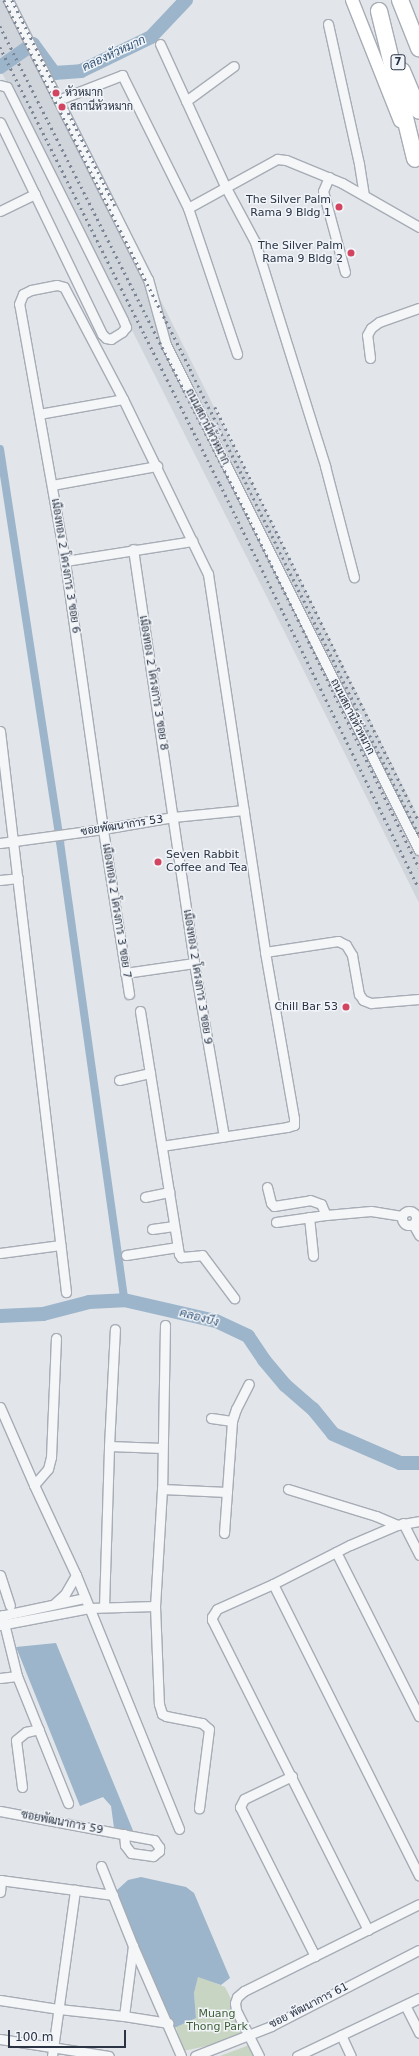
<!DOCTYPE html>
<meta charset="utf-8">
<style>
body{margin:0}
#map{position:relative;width:419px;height:2056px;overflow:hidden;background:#e2e5ea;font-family:"DejaVu Sans",Sarabun,sans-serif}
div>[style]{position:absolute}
.built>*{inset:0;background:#d0d5dc}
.green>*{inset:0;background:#c8d5c2}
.water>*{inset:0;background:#9cb5cb}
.canal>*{height:8px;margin:-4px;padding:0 4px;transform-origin:4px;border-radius:4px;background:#9cb5cb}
.river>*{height:14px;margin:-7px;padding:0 7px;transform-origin:7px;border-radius:7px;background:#9cb5cb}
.roads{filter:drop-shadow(1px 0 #a7acb5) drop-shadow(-1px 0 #a7acb5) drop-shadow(0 1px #a7acb5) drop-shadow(0 -1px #a7acb5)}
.minor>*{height:9px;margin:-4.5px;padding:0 4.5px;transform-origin:4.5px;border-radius:4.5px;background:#f4f6f8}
.minor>.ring{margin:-4.5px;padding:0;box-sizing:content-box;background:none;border:9px solid #f4f6f8;border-radius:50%}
.secondary>*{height:12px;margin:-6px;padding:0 6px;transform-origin:6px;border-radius:6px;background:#fff}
.motorway>*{height:16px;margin:-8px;padding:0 8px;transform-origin:8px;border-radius:8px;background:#fff}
.rail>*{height:2.5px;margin-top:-1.25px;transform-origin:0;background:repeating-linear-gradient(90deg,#7b8594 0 2px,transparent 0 6px)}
.dots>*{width:11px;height:11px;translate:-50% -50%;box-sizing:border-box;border:2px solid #f1f4f8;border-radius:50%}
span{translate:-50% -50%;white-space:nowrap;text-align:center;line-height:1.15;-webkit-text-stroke:3px #f1f4f8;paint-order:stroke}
.shield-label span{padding:1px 3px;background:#f1f4f8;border:1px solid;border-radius:3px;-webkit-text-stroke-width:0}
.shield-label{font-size:10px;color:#293343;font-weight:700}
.poi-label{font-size:11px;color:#293343}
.left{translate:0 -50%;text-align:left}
.right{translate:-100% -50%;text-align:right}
.street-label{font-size:11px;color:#293343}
.park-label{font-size:11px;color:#3f5f36}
.water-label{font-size:12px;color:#325478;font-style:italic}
.scale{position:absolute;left:8px;top:2030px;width:118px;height:18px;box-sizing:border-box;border:2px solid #293343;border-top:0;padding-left:5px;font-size:12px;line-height:14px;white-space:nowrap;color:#293343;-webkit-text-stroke:3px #f1f4f8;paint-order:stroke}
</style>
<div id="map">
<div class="built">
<i style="clip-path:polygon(0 0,11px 0,419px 818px,419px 903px,283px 629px,0 69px)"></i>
</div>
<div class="green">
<i style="clip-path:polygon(198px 1976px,225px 1987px,250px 2037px,183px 2051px,176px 2027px,196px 2018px,194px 1993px)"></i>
<i style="clip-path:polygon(252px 2044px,258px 2056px,220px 2056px)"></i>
</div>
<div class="water">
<i style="clip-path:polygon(56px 1643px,134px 1833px,114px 1828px,111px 1806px,103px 1797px,80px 1806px,16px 1647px)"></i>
<i style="clip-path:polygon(141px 1877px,186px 1887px,194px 1893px,230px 1978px,221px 1985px,198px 1977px,194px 1993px,196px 2018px,172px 2029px,116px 1891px,128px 1880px)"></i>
</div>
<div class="canal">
<i style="left:0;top:449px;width:398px;rotate:81.3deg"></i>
<i style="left:60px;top:842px;width:462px;rotate:82deg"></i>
</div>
<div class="river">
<i style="left:0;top:67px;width:40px;rotate:-34.9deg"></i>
<i style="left:33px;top:44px;width:36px;rotate:54deg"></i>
<i style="left:54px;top:73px;width:27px;rotate:-4deg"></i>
<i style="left:81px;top:71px;width:78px;rotate:-25.9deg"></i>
<i style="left:151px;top:37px;width:51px;rotate:-46.6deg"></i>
<i style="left:0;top:1316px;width:43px;rotate:-2.7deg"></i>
<i style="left:43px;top:1314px;width:48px;rotate:-14.6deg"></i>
<i style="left:89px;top:1302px;width:35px;rotate:-3deg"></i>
<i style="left:124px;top:1300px;width:94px;rotate:12.9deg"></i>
<i style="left:216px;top:1321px;width:35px;rotate:25deg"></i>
<i style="left:248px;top:1336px;width:29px;rotate:56deg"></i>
<i style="left:264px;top:1360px;width:33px;rotate:50deg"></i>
<i style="left:285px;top:1385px;width:37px;rotate:41deg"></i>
<i style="left:313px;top:1409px;width:32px;rotate:51deg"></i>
<i style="left:333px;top:1434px;width:73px;rotate:23.4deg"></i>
<i style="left:400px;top:1463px;width:19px"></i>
</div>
<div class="roads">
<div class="minor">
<i style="left:8px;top:0;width:312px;rotate:63.4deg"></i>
<i style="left:148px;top:279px;width:68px;rotate:74.7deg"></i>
<i style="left:166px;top:345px;width:565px;rotate:63.39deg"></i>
<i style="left:328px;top:24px;width:143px;rotate:77.5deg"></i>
<i style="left:359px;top:164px;width:31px;rotate:81deg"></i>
<i style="left:160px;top:44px;width:156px;rotate:65.4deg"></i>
<i style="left:225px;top:186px;width:64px;rotate:61.8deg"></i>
<i style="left:255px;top:242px;width:235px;rotate:72.6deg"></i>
<i style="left:325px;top:466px;width:115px;rotate:75.4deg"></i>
<i style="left:0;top:85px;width:7px;rotate:16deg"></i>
<i style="left:7px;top:87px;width:260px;rotate:63.5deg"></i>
<i style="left:123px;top:320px;width:8px;rotate:67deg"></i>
<i style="left:126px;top:327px;width:6px;rotate:129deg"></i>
<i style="left:122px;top:332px;width:13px;rotate:148deg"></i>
<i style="left:111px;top:339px;width:5px;rotate:-169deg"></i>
<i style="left:106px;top:338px;width:6px;rotate:-135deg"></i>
<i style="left:102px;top:334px;width:235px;rotate:-115.7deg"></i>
<i style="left:58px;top:100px;width:69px;rotate:-21.3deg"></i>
<i style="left:122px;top:75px;width:148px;rotate:63.6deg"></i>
<i style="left:188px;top:208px;width:102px;rotate:-28.8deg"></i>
<i style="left:277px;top:159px;width:9px;rotate:6deg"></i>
<i style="left:286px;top:160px;width:61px;rotate:22.3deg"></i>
<i style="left:342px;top:183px;width:89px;rotate:29.7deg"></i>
<i style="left:186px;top:101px;width:59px;rotate:-36.1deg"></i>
<i style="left:329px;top:177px;width:15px;rotate:113deg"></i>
<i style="left:323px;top:191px;width:84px;rotate:74.8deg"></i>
<i style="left:188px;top:208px;width:154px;rotate:71.4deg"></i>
<i style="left:0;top:211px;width:39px;rotate:-26deg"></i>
<i style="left:370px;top:358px;width:23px;rotate:-97deg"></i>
<i style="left:367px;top:335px;width:8px;rotate:-60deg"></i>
<i style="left:371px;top:328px;width:10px;rotate:-37deg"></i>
<i style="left:379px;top:322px;width:42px;rotate:-19.3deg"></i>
<i style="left:39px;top:414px;width:85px;rotate:-10.1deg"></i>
<i style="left:52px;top:485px;width:107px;rotate:-10.3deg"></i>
<i style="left:133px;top:549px;width:418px;rotate:81.6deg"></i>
<i style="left:194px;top:963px;width:176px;rotate:80.2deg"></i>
<i style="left:65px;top:561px;width:129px;rotate:-8.9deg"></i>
<i style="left:0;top:731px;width:565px;rotate:83.29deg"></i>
<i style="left:0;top:843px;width:104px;rotate:-7.7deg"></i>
<i style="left:103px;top:829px;width:71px;rotate:-9.7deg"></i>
<i style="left:173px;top:817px;width:71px;rotate:-5.6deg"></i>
<i style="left:0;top:880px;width:18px;rotate:-6deg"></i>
<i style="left:265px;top:952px;width:74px;rotate:-8.6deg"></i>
<i style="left:338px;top:941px;width:9px;rotate:27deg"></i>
<i style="left:346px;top:945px;width:12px;rotate:59deg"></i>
<i style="left:352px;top:955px;width:40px;rotate:80deg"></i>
<i style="left:359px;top:994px;width:7px;rotate:56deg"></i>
<i style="left:363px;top:1000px;width:9px;rotate:21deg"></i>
<i style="left:371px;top:1003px;width:48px;rotate:-4.8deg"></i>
<i style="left:125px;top:973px;width:70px;rotate:-8.2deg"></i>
<i style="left:129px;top:994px;width:167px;rotate:-99deg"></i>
<i style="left:103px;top:829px;width:271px;rotate:-98.1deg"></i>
<i style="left:65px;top:561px;width:261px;rotate:-100.1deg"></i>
<i style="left:19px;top:304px;width:11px;rotate:-68deg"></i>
<i style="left:23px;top:294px;width:9px;rotate:-27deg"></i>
<i style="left:31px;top:290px;width:26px;rotate:-11deg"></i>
<i style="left:57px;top:285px;width:7px;rotate:16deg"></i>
<i style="left:64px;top:287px;width:127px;rotate:62.2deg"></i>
<i style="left:123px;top:399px;width:195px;rotate:64.1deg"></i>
<i style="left:208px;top:574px;width:382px;rotate:81.4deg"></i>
<i style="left:265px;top:952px;width:169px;rotate:80.1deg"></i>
<i style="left:294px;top:1119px;width:6px;rotate:90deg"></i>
<i style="left:294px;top:1125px;width:7px;rotate:164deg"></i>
<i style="left:287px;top:1127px;width:126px;rotate:171.4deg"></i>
<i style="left:140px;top:1011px;width:246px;rotate:80.9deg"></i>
<i style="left:179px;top:1254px;width:4px;rotate:56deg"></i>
<i style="left:181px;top:1257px;width:21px;rotate:-5deg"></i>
<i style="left:202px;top:1255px;width:54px;rotate:53.3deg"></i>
<i style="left:119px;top:1080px;width:32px;rotate:-13deg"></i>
<i style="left:267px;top:1187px;width:16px;rotate:76deg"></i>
<i style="left:271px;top:1203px;width:4px;rotate:45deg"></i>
<i style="left:274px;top:1206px;width:36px;rotate:-9deg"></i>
<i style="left:310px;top:1200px;width:12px;rotate:20deg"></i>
<i style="left:321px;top:1204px;width:12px;rotate:66deg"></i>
<i style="left:326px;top:1215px;width:45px;rotate:-5.1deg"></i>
<i style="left:371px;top:1211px;width:31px;rotate:9deg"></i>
<i style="left:145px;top:1197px;width:25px;rotate:-12deg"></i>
<i class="ring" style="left:402px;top:1211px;width:5px;height:5px"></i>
<i style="left:309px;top:1217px;width:39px;rotate:84deg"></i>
<i style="left:276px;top:1222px;width:50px;rotate:-8deg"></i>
<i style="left:413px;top:1224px;width:13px;rotate:61deg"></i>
<i style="left:152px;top:1229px;width:22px;rotate:-8deg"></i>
<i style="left:0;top:1253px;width:61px;rotate:-7.6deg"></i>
<i style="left:126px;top:1255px;width:52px;rotate:-8.9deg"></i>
<i style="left:165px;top:1325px;width:164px;rotate:91deg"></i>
<i style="left:162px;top:1489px;width:117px;rotate:93.4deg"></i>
<i style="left:155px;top:1606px;width:98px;rotate:87.7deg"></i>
<i style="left:159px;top:1704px;width:10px;rotate:73deg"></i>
<i style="left:162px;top:1714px;width:4px;rotate:27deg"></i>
<i style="left:166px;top:1716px;width:37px;rotate:11deg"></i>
<i style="left:202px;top:1723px;width:9px;rotate:41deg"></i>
<i style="left:209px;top:1729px;width:80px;rotate:97.2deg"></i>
<i style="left:0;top:1407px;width:85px;rotate:66.4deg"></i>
<i style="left:34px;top:1485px;width:99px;rotate:65deg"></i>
<i style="left:76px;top:1575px;width:274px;rotate:67.9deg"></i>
<i style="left:211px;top:1418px;width:21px;rotate:8deg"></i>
<i style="left:109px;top:1446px;width:53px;rotate:2.2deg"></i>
<i style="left:34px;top:1485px;width:21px;rotate:-49deg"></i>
<i style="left:48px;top:1469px;width:12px;rotate:-76deg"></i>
<i style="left:51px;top:1457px;width:119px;rotate:-87.6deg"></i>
<i style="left:162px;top:1489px;width:65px;rotate:2.6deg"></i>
<i style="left:288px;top:1489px;width:92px;rotate:17.1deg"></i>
<i style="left:376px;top:1516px;width:23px;rotate:23deg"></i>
<i style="left:403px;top:1523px;width:36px;rotate:63deg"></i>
<i style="left:224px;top:1533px;width:112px;rotate:-85.9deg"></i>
<i style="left:232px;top:1421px;width:13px;rotate:-72deg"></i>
<i style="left:236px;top:1409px;width:28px;rotate:-63deg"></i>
<i style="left:336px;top:1552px;width:184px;rotate:63.2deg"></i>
<i style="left:0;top:1575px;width:32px;rotate:72deg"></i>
<i style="left:273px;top:1584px;width:326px;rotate:63.4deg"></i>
<i style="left:55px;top:1603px;width:13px;rotate:-42deg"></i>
<i style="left:65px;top:1594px;width:22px;rotate:-60deg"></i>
<i style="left:104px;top:1607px;width:161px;rotate:-88.2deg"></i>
<i style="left:109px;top:1446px;width:117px;rotate:-87.1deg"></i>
<i style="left:2px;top:1615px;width:63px;rotate:76.2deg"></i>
<i style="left:17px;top:1676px;width:137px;rotate:68.1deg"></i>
<i style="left:0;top:1616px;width:87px;rotate:-12deg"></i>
<i style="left:0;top:1625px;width:92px;rotate:-10.7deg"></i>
<i style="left:90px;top:1608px;width:65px;rotate:-1.8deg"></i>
<i style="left:0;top:1678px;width:17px;rotate:-7deg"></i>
<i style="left:292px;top:1776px;width:53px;rotate:154.4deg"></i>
<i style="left:244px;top:1799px;width:9px;rotate:117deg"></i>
<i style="left:240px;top:1807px;width:167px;rotate:63.3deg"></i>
<i style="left:22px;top:1787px;width:47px;rotate:-97.3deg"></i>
<i style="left:16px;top:1740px;width:13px;rotate:-39deg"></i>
<i style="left:26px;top:1732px;width:13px;rotate:-13deg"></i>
<i style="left:0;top:1811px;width:157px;rotate:10.7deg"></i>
<i style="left:154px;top:1840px;width:9px;rotate:54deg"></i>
<i style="left:159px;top:1847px;width:4px;rotate:90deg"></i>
<i style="left:159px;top:1851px;width:8px;rotate:140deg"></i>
<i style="left:153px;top:1856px;width:22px;rotate:-172deg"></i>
<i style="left:131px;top:1853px;width:10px;rotate:-127deg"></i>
<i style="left:125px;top:1845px;width:11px;rotate:-95deg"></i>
<i style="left:101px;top:1866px;width:86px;rotate:68.2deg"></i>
<i style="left:133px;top:1946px;width:120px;rotate:66.4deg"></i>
<i style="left:0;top:1880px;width:114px;rotate:7.6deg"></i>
<i style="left:0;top:1892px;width:12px;rotate:-85deg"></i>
<i style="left:368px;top:1930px;width:347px;rotate:-116.7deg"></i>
<i style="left:212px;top:1620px;width:3px;rotate:-90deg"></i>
<i style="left:212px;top:1617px;width:9px;rotate:-58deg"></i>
<i style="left:217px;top:1609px;width:61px;rotate:-24.1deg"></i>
<i style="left:273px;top:1584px;width:86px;rotate:-26.9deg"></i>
<i style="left:350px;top:1545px;width:51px;rotate:-23.1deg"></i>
<i style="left:397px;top:1525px;width:22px;rotate:-10deg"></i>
<i style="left:0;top:2000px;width:60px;rotate:8.7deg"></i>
<i style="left:59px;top:2009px;width:65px;rotate:6.1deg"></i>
<i style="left:124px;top:2016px;width:45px;rotate:9deg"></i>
<i style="left:405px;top:2005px;width:31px;rotate:63deg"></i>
<i style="left:124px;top:2016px;width:71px;rotate:-82.7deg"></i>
<i style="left:341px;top:2035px;width:23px;rotate:65deg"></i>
<i style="left:0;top:2039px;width:110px;rotate:8.9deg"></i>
<i style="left:52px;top:2056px;width:168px;rotate:-82.1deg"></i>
<i style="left:195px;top:2056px;width:82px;rotate:-21.5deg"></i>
<i style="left:271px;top:2026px;width:166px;rotate:-27.2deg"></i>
<i style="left:259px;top:2056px;width:51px;rotate:-116.6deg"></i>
<i style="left:236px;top:2010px;width:7px;rotate:-98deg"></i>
<i style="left:235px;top:2003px;width:6px;rotate:-72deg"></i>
<i style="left:237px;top:1997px;width:9px;rotate:-41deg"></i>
<i style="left:244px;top:1991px;width:195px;rotate:-26.4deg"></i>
<i style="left:297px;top:2056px;width:135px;rotate:-25.4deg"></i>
</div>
<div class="secondary">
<i style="left:352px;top:0;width:130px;rotate:68.4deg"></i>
</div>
<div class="motorway">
<i style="left:400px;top:0;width:52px;rotate:68.4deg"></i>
<i style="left:379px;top:11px;width:152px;rotate:76.3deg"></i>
<i style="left:402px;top:71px;width:43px;rotate:67deg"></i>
</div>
</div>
<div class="rail">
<i style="left:4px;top:0;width:413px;rotate:63.2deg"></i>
<i style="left:190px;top:369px;width:519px;rotate:63.83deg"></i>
<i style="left:12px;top:0;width:230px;rotate:63.4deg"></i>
<i style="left:0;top:26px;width:550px;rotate:63.2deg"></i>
<i style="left:248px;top:517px;width:390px;rotate:64deg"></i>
<i style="left:0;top:47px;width:489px;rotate:63.3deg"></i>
<i style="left:220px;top:484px;width:450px;rotate:63.8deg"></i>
<i style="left:215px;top:407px;width:462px;rotate:63.8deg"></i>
</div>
<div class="dots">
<i style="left:56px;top:93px;background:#d2445f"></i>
<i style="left:62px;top:107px;background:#d2445f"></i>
<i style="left:339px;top:207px;background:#d2445f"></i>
<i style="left:351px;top:253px;background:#d2445f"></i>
<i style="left:158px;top:862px;background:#d2445f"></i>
<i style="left:346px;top:1007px;background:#d2445f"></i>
</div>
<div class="shield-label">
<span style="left:398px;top:62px">7</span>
</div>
<div class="poi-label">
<span class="left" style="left:65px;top:93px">หัวหมาก</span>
<span class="left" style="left:70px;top:107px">สถานีหัวหมาก</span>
<span class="right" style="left:331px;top:207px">The Silver Palm<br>Rama 9 Bldg 1</span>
<span class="right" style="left:343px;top:253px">The Silver Palm<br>Rama 9 Bldg 2</span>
<span class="left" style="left:166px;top:862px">Seven Rabbit<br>Coffee and Tea</span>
<span class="right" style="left:338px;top:1007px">Chill Bar 53</span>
</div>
<div class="street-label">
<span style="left:207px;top:427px;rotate:63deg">ถนนสถานีหัวหมาก</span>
<span style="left:65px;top:566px;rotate:81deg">เมืองทอง 2 โครงการ 3 ซอย 6</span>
<span style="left:153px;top:683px;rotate:81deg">เมืองทอง 2 โครงการ 3 ซอย 8</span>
<span style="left:352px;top:717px;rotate:63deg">ถนนสถานีหัวหมาก</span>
<span style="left:122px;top:826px;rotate:-9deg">ซอยพัฒนาการ 53</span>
<span style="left:116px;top:911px;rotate:81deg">เมืองทอง 2 โครงการ 3 ซอย 7</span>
<span style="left:197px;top:977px;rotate:81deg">เมืองทอง 2 โครงการ 3 ซอย 9</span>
<span style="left:62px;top:1823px;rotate:11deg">ซอยพัฒนาการ 59</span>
<span style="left:309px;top:2006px;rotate:-27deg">ซอย พัฒนาการ 61</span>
</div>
<div class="park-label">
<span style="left:217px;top:2021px">Muang<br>Thong Park</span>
</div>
<div class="water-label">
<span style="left:114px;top:54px;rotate:-25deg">คลองหัวหมาก</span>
<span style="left:199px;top:1318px;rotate:15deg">คลองบึง</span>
</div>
<div class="scale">100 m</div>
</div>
